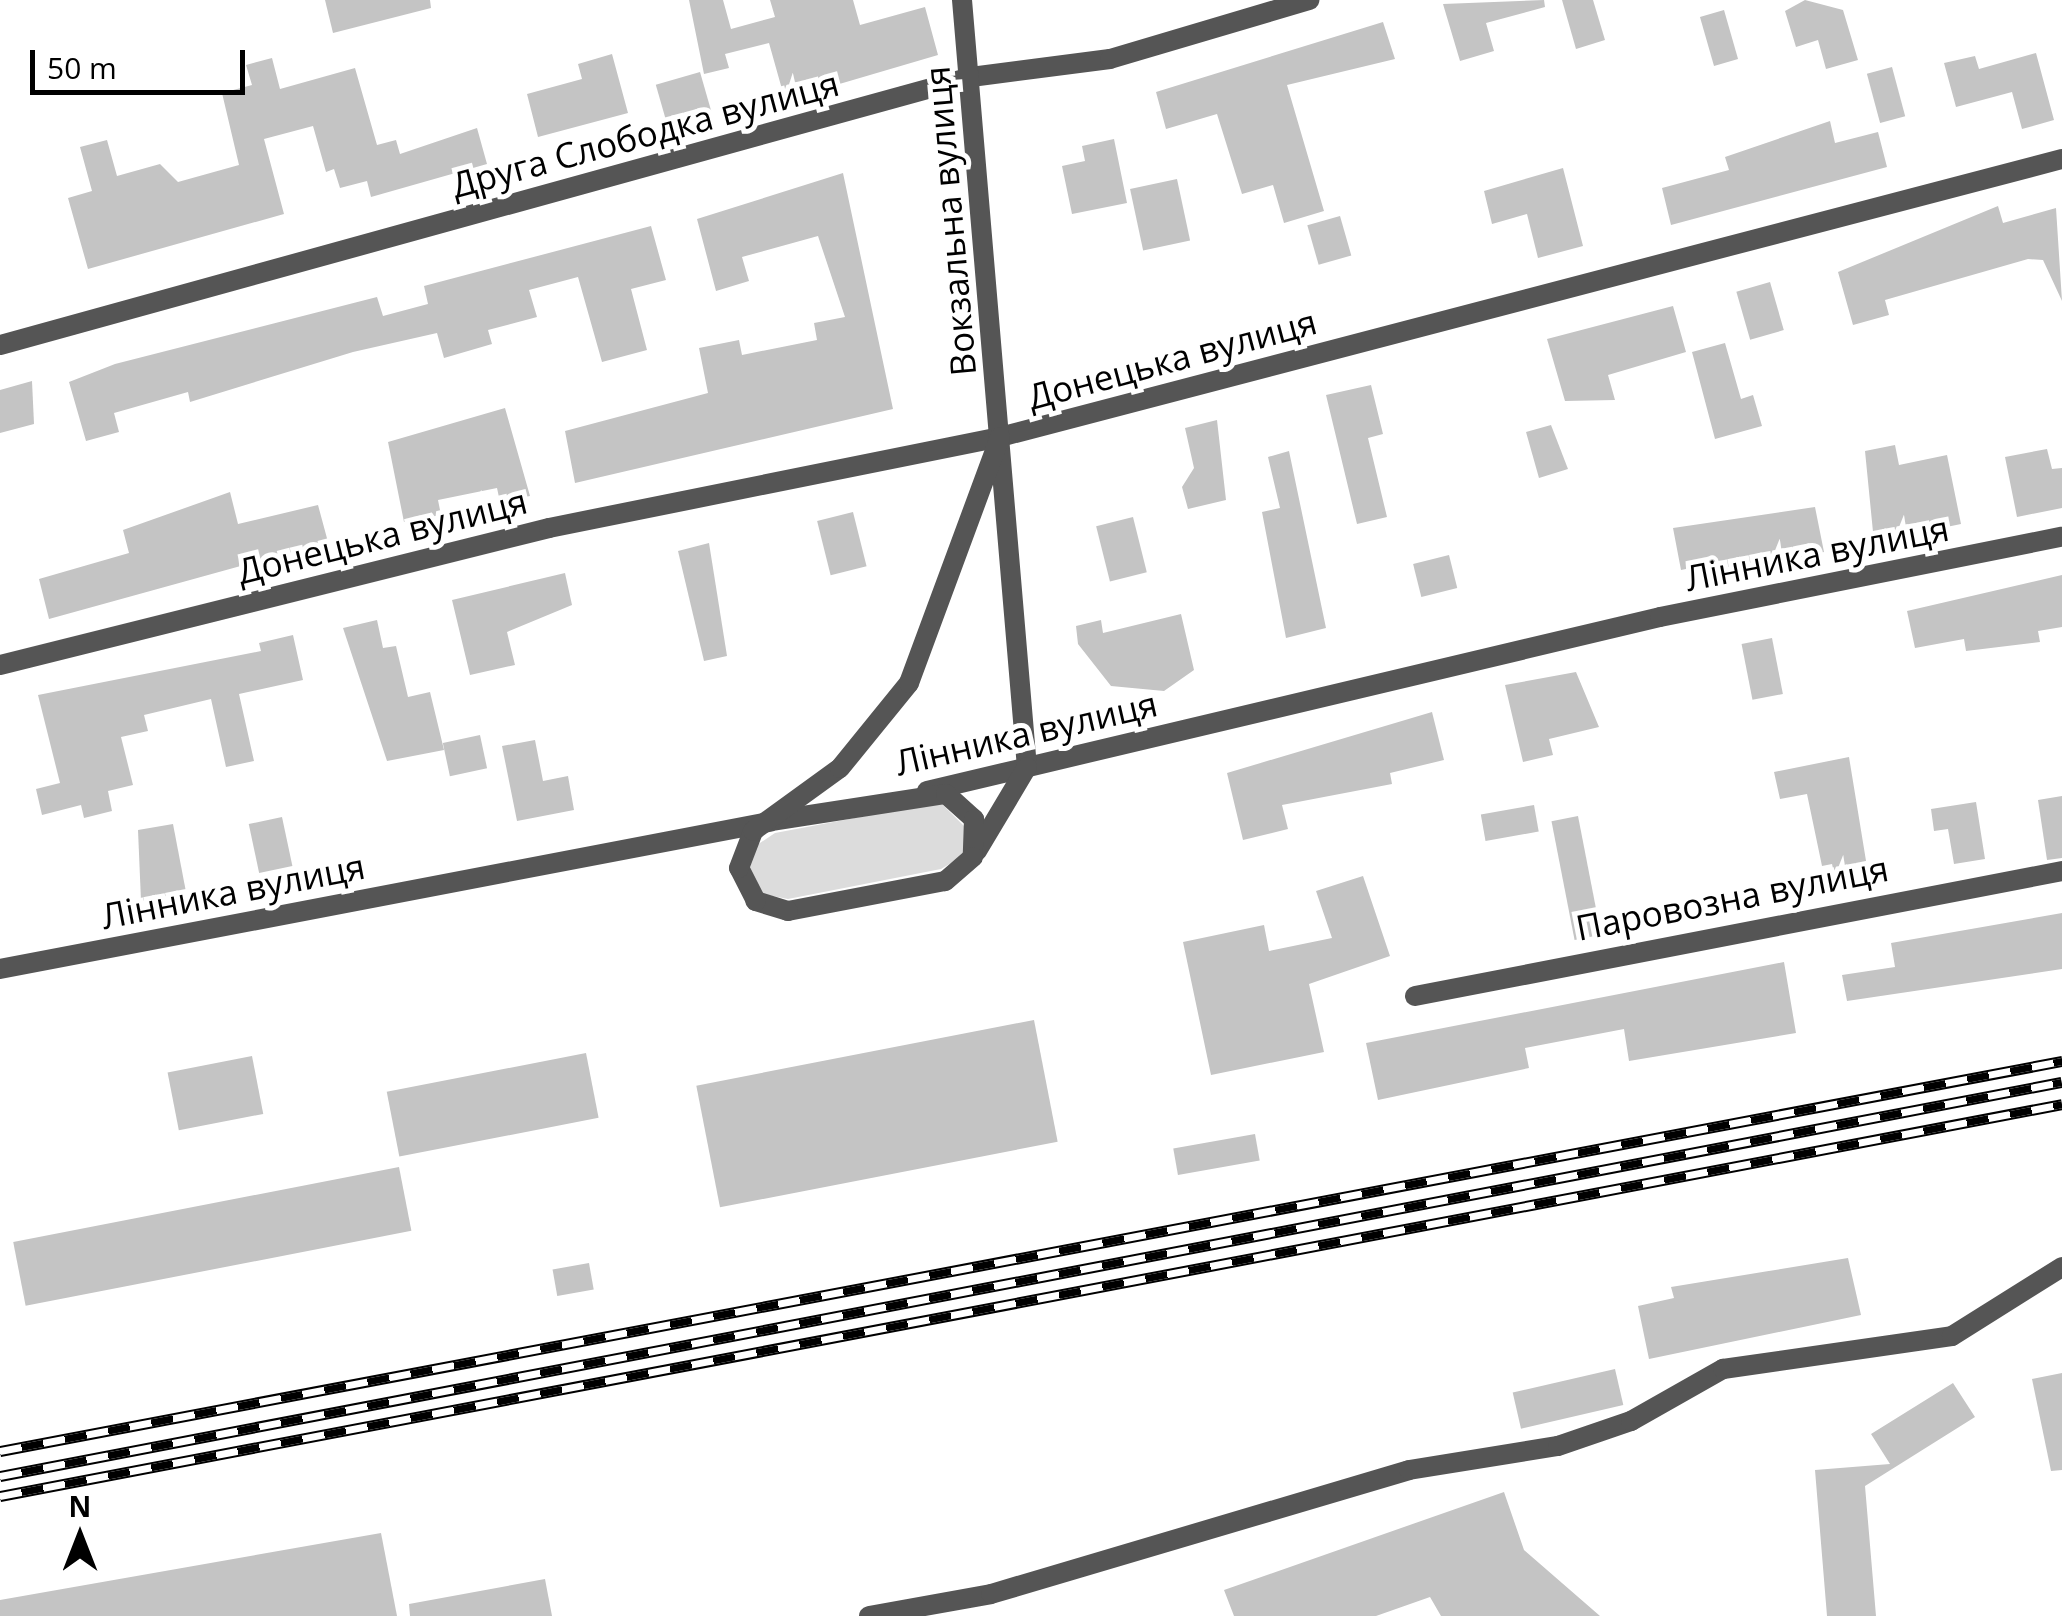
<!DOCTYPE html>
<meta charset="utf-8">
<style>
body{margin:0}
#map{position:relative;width:2062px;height:1616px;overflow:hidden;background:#fff;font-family:"Open Sans",sans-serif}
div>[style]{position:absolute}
.green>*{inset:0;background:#dcdcdc}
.building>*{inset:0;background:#c4c4c4;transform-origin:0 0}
.minor>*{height:20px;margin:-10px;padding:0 10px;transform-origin:10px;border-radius:10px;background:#555}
.tertiary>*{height:20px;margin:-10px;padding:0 10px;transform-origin:10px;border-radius:10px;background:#555}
.rail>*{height:11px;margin-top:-5.5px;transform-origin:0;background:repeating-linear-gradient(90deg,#fff 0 22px,#000 0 44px);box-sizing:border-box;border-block:2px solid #000}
span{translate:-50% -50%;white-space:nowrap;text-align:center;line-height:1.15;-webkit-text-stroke:10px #fff;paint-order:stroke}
.street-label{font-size:35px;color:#000}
.north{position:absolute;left:30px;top:1486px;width:100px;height:100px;-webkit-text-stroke:8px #fff;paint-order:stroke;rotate:0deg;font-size:28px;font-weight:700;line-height:40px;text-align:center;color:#000}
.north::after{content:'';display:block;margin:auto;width:35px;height:45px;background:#000;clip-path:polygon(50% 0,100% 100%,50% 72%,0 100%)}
.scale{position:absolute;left:30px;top:50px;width:215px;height:45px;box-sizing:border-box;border:5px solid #000;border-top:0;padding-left:12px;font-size:30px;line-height:35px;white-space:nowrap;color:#000;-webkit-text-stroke:8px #fff;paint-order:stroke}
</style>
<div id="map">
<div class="green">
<i style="clip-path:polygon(929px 804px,942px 804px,968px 830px,963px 856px,941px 869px,788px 899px,762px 894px,748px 872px,754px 847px,775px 833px)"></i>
</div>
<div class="building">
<i style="clip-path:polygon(325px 0,430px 0,431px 8px,333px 33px)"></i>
<i style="clip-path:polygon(689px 0,723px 0,731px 29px,775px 17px,770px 0,853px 0,860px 25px,925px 7px,938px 55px,785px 100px,769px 43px,725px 54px,729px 68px,704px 74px)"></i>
<i style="clip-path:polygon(1544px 0,1545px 7px,1486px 23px,1494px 51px,1460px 61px,1443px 4px)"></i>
<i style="clip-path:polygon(1562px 0,1593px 0,1605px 40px,1576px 49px)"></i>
<i style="clip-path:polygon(1805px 0,1843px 10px,1858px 60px,1826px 69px,1818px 40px,1796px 47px,1785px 11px)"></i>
<i style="left:1724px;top:10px;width:51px;height:25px;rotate:74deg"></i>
<i style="clip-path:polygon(1383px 22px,1395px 59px,1287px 85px,1324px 211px,1284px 223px,1273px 185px,1242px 194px,1217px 114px,1166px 129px,1156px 92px)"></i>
<i style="clip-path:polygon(2036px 53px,2054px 120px,2022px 129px,2012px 92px,1956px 107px,1944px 63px,1975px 56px,1979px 69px)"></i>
<i style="clip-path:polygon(612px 54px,628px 113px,538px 137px,527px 94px,582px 79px,578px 64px)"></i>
<i style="clip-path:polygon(272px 58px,280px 89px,355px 68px,377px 145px,396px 140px,400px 154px,477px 128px,487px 164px,371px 197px,367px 181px,340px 188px,334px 169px,326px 172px,313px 126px,264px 139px,284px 214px,88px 269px,68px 198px,92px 191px,80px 147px,107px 140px,117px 176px,160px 164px,178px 182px,239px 165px,222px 93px,252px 85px,246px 65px)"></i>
<i style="left:1892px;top:67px;width:51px;height:26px;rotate:75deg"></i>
<i style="left:700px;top:72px;width:43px;height:46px;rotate:74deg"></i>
<i style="clip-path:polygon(1830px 121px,1835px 143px,1878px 132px,1887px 167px,1671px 225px,1662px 188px,1729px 170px,1725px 157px)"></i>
<i style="clip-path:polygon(1114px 139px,1127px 203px,1072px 214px,1062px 166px,1085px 161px,1082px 146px)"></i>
<i style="clip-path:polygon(1563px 168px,1583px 246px,1538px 258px,1527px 214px,1492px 224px,1484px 191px)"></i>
<i style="clip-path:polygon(843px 173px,893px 409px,575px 483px,565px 431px,708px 393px,699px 348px,739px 340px,742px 355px,817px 340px,814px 323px,845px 317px,818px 236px,742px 257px,749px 281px,716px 291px,697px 219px)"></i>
<i style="left:1177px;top:179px;width:63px;height:48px;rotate:78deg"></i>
<i style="clip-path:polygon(1998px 206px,2003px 223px,2056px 208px,2062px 301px,2043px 260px,2028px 259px,1885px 300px,1889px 315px,1853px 325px,1838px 272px)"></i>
<i style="left:1340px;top:216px;width:41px;height:34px;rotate:74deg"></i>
<i style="clip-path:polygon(651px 226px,666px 280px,631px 289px,647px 350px,602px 362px,578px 277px,529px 290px,537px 317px,488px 330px,492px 344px,444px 358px,437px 333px,353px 352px,190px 402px,188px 392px,114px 413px,119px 432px,86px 441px,69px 382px,115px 364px,377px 297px,383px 316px,428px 304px,424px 286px)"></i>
<i style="left:1770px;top:282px;width:50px;height:35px;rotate:74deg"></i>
<i style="clip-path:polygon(1673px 306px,1686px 352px,1608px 375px,1615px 400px,1565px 401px,1547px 339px)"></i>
<i style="clip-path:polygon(1725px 343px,1741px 399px,1753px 395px,1762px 426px,1715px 439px,1692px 352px)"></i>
<i style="clip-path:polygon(32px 381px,34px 424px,0 433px,0 390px)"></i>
<i style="clip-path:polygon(1371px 385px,1383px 434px,1368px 438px,1387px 517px,1357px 524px,1326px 395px)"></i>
<i style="clip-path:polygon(505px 408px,530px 496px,500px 502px,497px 488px,438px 500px,441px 515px,404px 522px,388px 442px)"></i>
<i style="clip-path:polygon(1217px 420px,1226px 500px,1188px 509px,1182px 487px,1194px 468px,1185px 428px)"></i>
<i style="clip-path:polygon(1551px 425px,1568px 469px,1539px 478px,1526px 432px)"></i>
<i style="clip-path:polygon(1895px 445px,1899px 465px,1947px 455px,1961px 524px,1874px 542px,1865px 451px)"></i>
<i style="clip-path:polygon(2047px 449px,2052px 469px,2062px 468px,2062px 508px,2017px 517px,2005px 457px)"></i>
<i style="clip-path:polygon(1289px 451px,1326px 628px,1286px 638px,1262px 512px,1280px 508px,1268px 457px)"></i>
<i style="clip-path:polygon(230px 492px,238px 524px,318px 505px,328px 542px,49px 619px,39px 579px,129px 553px,123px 530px)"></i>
<i style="clip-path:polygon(1815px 507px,1824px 552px,1694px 581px,1691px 568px,1681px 570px,1673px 528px)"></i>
<i style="left:853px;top:512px;width:56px;height:37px;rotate:76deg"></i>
<i style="left:1133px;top:517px;width:57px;height:38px;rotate:76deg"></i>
<i style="clip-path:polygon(709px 543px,727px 656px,704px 661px,678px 551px)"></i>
<i style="left:1449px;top:555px;width:34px;height:37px;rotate:76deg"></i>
<i style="clip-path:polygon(565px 573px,572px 605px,507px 632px,515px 665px,470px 675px,452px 600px)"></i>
<i style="clip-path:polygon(2062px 575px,2062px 627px,2038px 631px,2040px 642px,1966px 651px,1964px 639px,1915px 648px,1907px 611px)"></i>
<i style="clip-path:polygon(1181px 614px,1194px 670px,1164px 691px,1111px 686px,1078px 644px,1076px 626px,1101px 620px,1103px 633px)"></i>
<i style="clip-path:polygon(377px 620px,383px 648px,396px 646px,408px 697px,430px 692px,444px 750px,387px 761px,343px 628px)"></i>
<i style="clip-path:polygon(293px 635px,303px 680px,239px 694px,254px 761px,226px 767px,211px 699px,144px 715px,148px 731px,121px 737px,133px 785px,108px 791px,112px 811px,84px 818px,81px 805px,42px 815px,36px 789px,60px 783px,38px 695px,261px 651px,259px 643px)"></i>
<i style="left:1772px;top:638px;width:57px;height:31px;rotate:79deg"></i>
<i style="clip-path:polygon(1576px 672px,1599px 727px,1549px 739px,1553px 755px,1523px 762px,1505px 685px)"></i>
<i style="clip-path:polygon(1432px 712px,1444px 760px,1390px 773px,1392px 784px,1282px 805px,1288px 829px,1243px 840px,1227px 773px)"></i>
<i style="left:480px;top:735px;width:34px;height:38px;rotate:78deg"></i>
<i style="clip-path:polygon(535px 740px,543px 781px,568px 776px,574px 810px,517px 821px,502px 746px)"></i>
<i style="clip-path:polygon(1849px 757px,1869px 879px,1837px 886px,1832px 864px,1822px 866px,1807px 794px,1780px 799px,1774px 772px)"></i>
<i style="clip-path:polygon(2062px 796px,2062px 858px,2047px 860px,2038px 800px)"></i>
<i style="clip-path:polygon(1976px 802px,1985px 859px,1954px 864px,1948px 829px,1934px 831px,1931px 809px)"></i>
<i style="left:1534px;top:805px;width:27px;height:54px;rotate:80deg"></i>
<i style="left:1578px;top:816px;width:121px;height:27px;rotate:79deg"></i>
<i style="left:282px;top:817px;width:50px;height:34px;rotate:78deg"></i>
<i style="clip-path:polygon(173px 824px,186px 892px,141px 901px,138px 830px)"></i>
<i style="clip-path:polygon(1363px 876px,1390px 956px,1309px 984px,1324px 1052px,1211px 1075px,1183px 942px,1264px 925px,1269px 951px,1332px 938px,1316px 891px)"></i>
<i style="clip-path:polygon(2062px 913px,2062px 969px,1847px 1001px,1842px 975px,1895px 967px,1891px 943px)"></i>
<i style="clip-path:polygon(1784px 962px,1796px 1033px,1629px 1061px,1624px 1029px,1525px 1048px,1529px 1068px,1378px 1100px,1366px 1043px)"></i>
<i style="left:1034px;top:1020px;width:124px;height:344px;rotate:79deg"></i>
<i style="left:586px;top:1053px;width:66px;height:203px;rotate:79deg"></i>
<i style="left:252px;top:1056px;width:59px;height:86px;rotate:79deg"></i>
<i style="left:1255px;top:1134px;width:27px;height:83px;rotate:80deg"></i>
<i style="left:399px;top:1167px;width:65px;height:393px;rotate:79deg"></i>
<i style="clip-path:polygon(1848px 1258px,1861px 1315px,1649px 1359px,1638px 1306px,1674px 1298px,1671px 1287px)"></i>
<i style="left:589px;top:1263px;width:27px;height:37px;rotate:80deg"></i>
<i style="left:1615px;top:1369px;width:37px;height:105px;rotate:77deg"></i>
<i style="clip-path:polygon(2062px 1373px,2062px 1470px,2051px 1471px,2032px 1379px)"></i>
<i style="clip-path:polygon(1953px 1383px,1975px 1417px,1865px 1486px,1876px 1616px,1827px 1616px,1815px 1470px,1890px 1464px,1871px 1434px)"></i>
<i style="clip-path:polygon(1504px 1492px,1524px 1550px,1600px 1616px,1441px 1616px,1430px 1597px,1376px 1616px,1234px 1616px,1224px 1590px)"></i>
<i style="clip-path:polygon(381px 1533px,397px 1616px,0 1616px,0 1600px)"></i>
<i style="clip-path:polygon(545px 1579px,552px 1616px,410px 1616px,409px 1604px)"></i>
</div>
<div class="minor">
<i style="left:0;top:345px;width:1007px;rotate:-15.43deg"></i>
<i style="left:971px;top:77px;width:140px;rotate:-7.4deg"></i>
<i style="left:1110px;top:59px;width:208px;rotate:-16.5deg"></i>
<i style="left:0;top:665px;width:566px;rotate:-14.01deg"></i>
<i style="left:549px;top:528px;width:460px;rotate:-11.4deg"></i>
<i style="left:1000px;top:437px;width:1098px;rotate:-14.67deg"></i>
<i style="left:927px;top:791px;width:753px;rotate:-13.35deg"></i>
<i style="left:1660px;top:617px;width:410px;rotate:-11.3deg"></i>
<i style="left:0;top:969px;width:783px;rotate:-10.82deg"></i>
<i style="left:1415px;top:996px;width:659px;rotate:-10.93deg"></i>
<i style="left:869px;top:1616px;width:124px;rotate:-10.2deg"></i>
<i style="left:991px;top:1594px;width:436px;rotate:-16.5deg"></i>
<i style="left:1409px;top:1470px;width:151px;rotate:-9.2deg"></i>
<i style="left:1558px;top:1446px;width:77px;rotate:-18.9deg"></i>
<i style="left:1631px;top:1421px;width:106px;rotate:-29.5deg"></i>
<i style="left:1723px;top:1369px;width:231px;rotate:-8.2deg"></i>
<i style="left:1952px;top:1336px;width:130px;rotate:-32.1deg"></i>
</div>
<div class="tertiary">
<i style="left:962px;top:0;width:770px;rotate:85.16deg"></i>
<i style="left:1027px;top:767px;width:98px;rotate:120.8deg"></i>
<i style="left:771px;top:821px;width:177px;rotate:-8.8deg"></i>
<i style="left:946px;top:794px;width:38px;rotate:42deg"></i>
<i style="left:974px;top:819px;width:38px;rotate:92deg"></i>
<i style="left:973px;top:857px;width:37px;rotate:139deg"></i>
<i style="left:945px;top:881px;width:160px;rotate:169.2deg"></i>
<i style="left:788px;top:911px;width:34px;rotate:-163deg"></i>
<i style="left:756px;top:901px;width:37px;rotate:-117deg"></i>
<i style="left:739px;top:868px;width:40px;rotate:-69deg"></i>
<i style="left:753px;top:831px;width:107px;rotate:-35.9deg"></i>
<i style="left:840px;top:768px;width:109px;rotate:-50.9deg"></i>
<i style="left:909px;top:683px;width:262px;rotate:-69.7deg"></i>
</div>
<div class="rail">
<i style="left:0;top:1451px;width:2099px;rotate:-10.71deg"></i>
<i style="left:0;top:1476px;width:2099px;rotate:-10.82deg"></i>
<i style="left:0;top:1496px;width:2099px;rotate:-10.76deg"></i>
</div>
<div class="street-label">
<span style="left:645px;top:134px;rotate:-15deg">Друга Слободка вулиця</span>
<span style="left:950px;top:221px;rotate:-95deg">Вокзальна вулиця</span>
<span style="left:1172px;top:359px;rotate:-15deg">Донецька вулиця</span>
<span style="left:382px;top:536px;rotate:-14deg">Донецька вулиця</span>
<span style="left:1817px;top:553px;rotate:-11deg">Лінника вулиця</span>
<span style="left:1026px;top:733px;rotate:-13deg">Лінника вулиця</span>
<span style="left:233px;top:891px;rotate:-11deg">Лінника вулиця</span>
<span style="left:1732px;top:898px;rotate:-11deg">Паровозна вулиця</span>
</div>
<div class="north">N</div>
<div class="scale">50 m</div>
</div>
